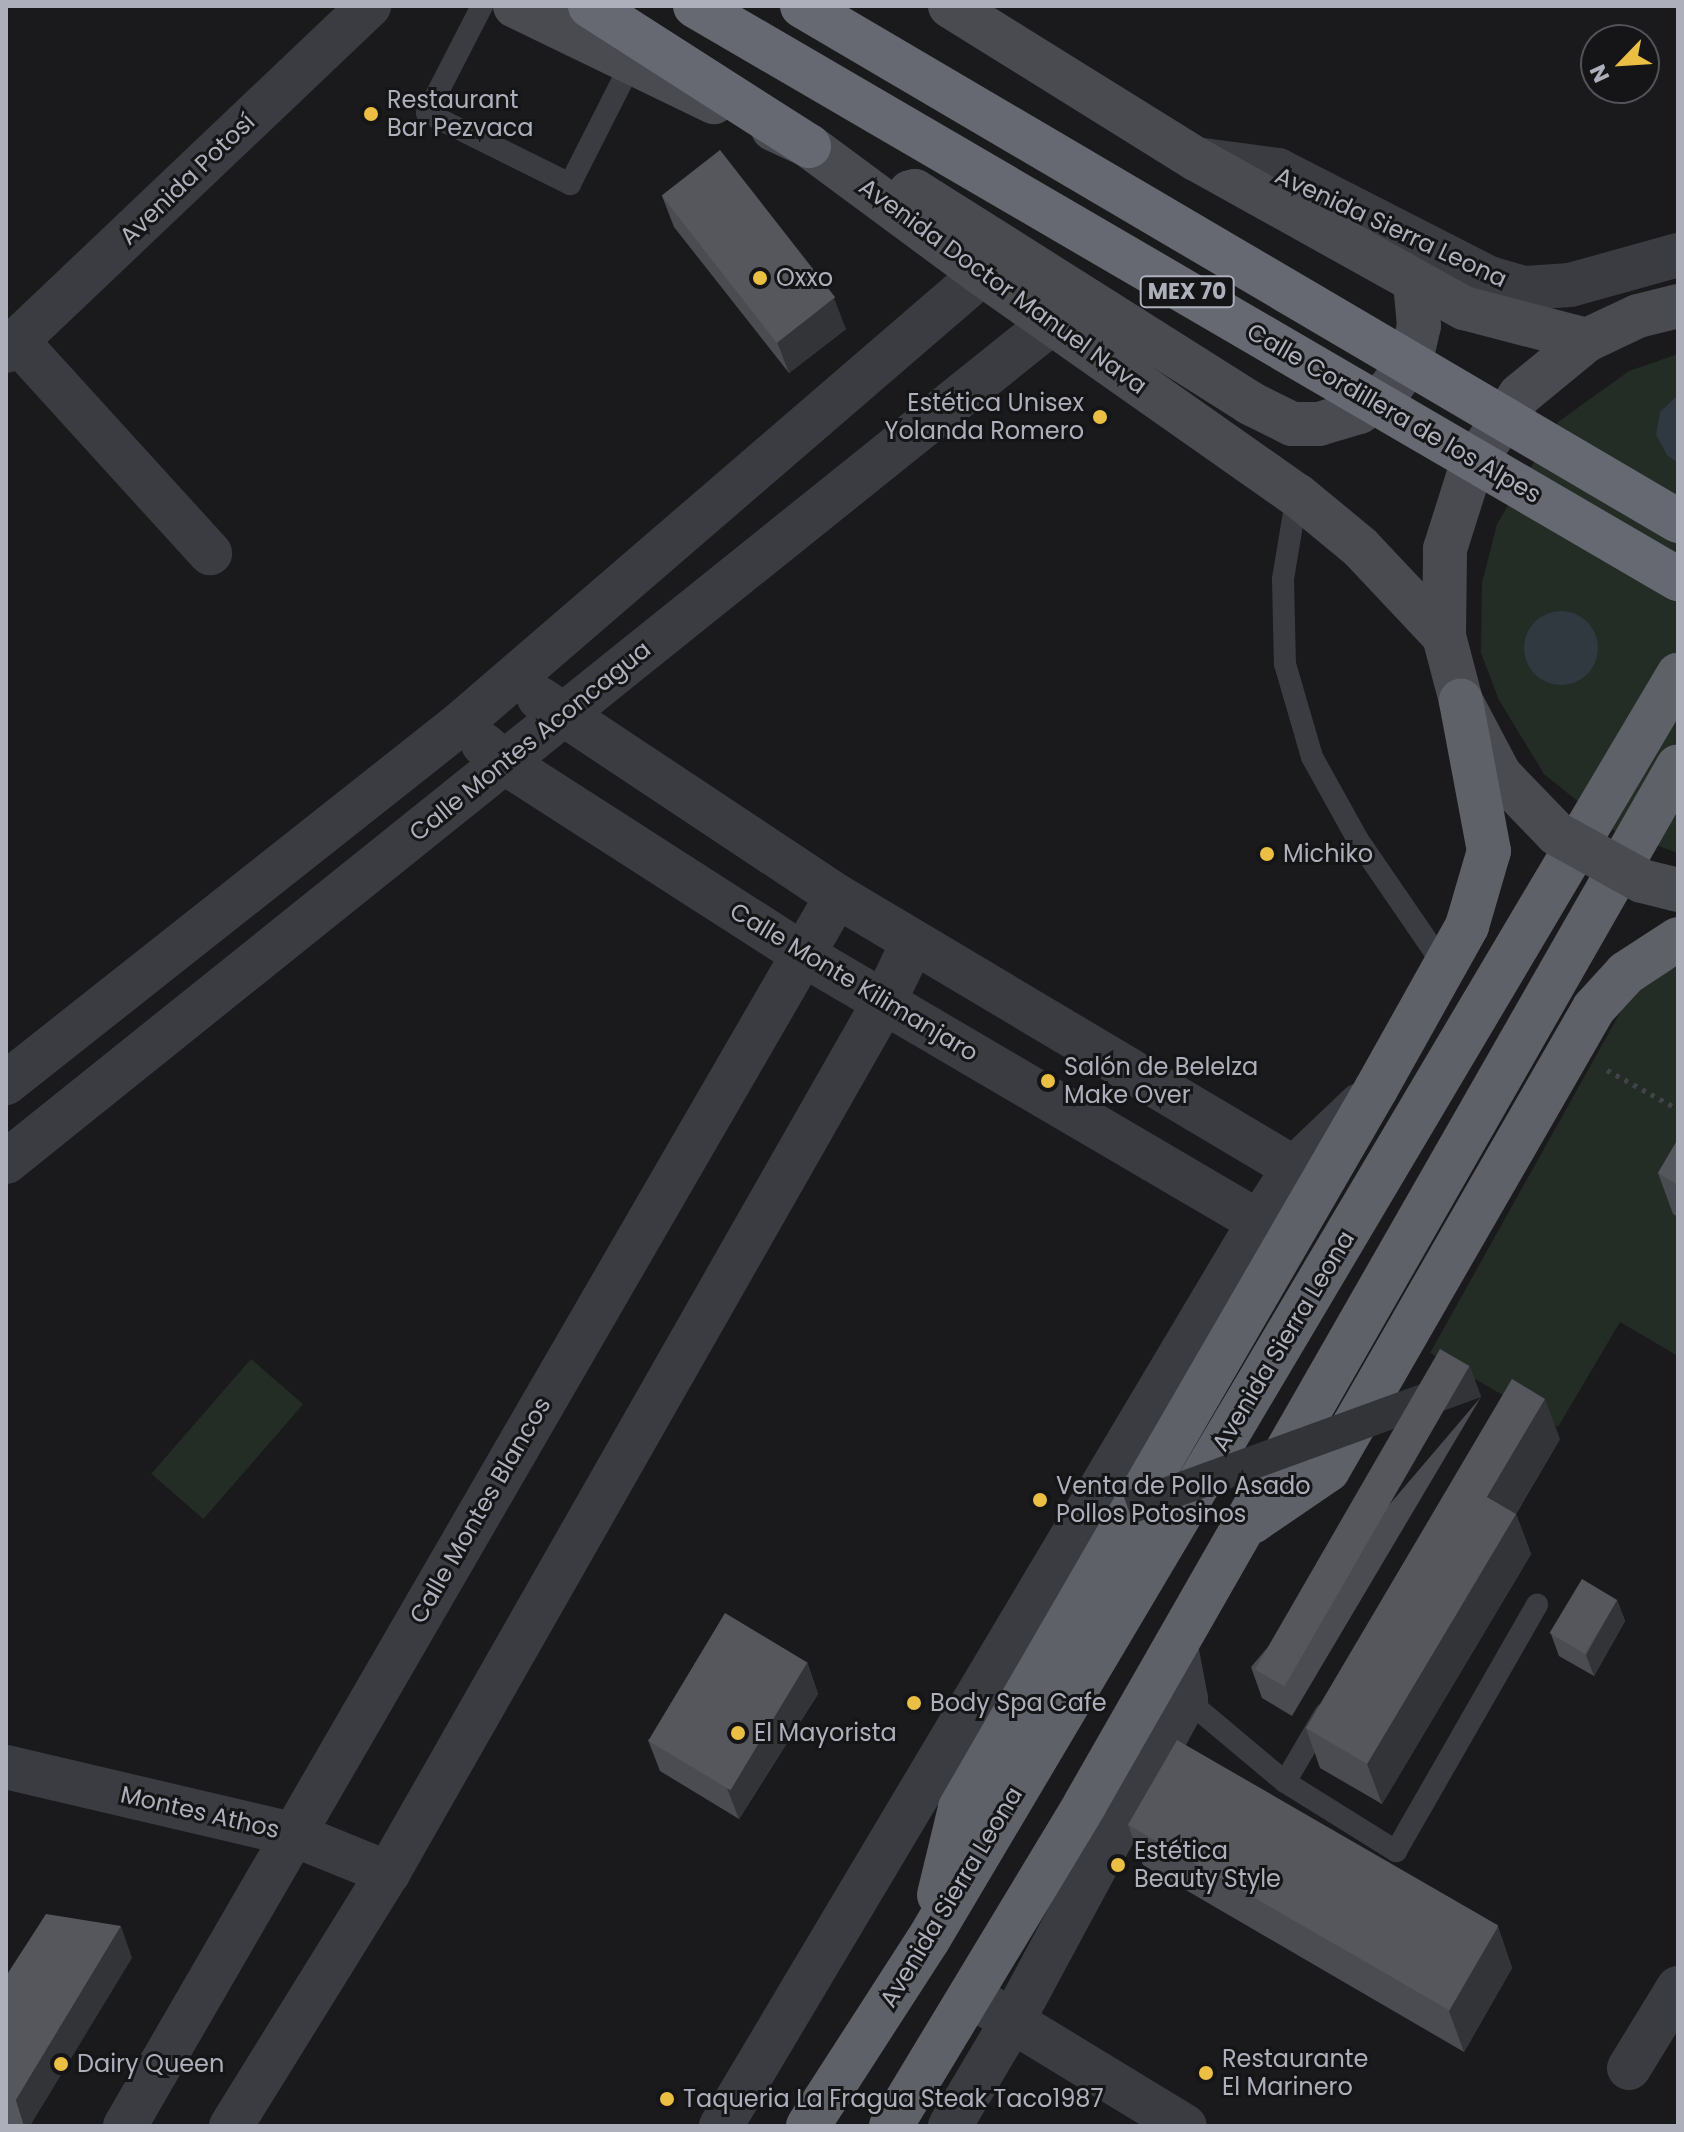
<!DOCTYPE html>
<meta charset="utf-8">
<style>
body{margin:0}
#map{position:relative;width:1684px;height:2132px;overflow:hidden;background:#1a1a1c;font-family:Poppins,sans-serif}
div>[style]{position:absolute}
.green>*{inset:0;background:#242c26;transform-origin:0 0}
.water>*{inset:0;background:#303840}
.round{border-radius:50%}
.path>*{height:5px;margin-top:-2.5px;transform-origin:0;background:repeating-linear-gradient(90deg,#414348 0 4px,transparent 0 10px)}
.service>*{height:22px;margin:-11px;padding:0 11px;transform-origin:11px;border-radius:11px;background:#3b3c41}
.minor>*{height:44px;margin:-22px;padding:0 22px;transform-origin:22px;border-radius:22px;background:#3b3c41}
.secondary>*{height:44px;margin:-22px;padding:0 22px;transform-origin:22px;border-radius:22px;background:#494b51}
.trunk>*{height:44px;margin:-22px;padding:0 22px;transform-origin:22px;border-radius:22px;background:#5f6169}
.motorway>*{height:44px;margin:-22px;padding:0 22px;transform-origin:22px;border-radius:22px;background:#676972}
.secondary-bridge>*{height:44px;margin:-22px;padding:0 22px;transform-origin:22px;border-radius:22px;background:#494b51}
.motorway-bridge>*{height:44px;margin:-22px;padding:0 22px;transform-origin:22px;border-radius:22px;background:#676972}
.wall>*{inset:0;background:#4b4c51}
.shaded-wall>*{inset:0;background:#333437;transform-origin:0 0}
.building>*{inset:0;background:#56575c;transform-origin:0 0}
.dots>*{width:22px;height:22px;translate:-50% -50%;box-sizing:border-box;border:4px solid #151517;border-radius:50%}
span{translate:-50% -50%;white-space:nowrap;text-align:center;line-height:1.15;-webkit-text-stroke:6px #151517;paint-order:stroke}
.shield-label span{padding:2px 6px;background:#151517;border:2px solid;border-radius:6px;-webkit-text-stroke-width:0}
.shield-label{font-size:22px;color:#adb0bb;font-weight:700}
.poi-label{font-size:24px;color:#adb0bb}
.left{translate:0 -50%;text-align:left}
.right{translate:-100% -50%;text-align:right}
.street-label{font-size:24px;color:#adb0bb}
.frame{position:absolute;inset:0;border:8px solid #adb0bb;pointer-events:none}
.north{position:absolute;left:1580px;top:24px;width:80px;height:80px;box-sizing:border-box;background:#151517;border:2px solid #525359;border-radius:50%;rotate:245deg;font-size:22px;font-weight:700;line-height:32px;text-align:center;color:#adb0bb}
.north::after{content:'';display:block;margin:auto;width:28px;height:36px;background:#eabf44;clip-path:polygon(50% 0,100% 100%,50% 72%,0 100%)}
</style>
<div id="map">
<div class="green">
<i style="clip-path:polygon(1678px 354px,1678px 853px,1613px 830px,1544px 774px,1499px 700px,1481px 653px,1482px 583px,1497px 524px,1558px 422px,1629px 371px)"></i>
<i style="clip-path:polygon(1678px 967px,1678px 1356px,1620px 1322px,1558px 1427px,1430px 1353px,1640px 977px)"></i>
<i style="left:251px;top:1359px;width:69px;height:152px;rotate:41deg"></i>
</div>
<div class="water">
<i style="clip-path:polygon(1678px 395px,1678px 463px,1667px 455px,1656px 435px,1660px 412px)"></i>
<i class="round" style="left:1524px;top:611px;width:74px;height:74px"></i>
</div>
<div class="path">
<i style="left:1607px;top:1070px;width:81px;rotate:28.8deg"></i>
</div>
<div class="service">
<i style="left:482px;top:6px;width:120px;rotate:117.2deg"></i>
<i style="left:427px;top:113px;width:160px;rotate:26.4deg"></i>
<i style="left:570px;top:184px;width:135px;rotate:-63.1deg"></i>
<i style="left:1297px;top:495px;width:85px;rotate:99.5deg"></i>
<i style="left:1283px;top:579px;width:85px;rotate:88.7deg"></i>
<i style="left:1285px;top:664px;width:97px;rotate:73.8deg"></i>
<i style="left:1312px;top:757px;width:95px;rotate:61deg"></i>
<i style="left:1358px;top:840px;width:154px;rotate:55.6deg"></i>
<i style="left:1186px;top:1699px;width:129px;rotate:40deg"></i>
<i style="left:1285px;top:1782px;width:131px;rotate:31.9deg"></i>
<i style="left:1396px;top:1851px;width:284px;rotate:-60.2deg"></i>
<i style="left:1285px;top:1782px;width:79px;rotate:-59.5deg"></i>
</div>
<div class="minor">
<i style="left:1196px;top:159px;width:83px;rotate:7.6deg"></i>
<i style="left:1278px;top:170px;width:237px;rotate:27.1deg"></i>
<i style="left:1489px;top:278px;width:36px;rotate:16deg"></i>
<i style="left:1524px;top:288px;width:46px;rotate:-3.7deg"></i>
<i style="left:1570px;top:285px;width:112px;rotate:-15.5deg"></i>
<i style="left:17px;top:341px;width:287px;rotate:47.7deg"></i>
<i style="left:6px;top:351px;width:501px;rotate:-43.54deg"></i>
<i style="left:539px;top:698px;width:358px;rotate:33.6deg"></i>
<i style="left:837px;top:896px;width:532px;rotate:30.76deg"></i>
<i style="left:483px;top:744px;width:29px;rotate:41deg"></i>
<i style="left:505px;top:763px;width:353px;rotate:32.7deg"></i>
<i style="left:802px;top:954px;width:530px;rotate:30.39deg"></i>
<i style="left:6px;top:1083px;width:579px;rotate:-38.34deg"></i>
<i style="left:460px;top:724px;width:689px;rotate:-40.76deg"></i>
<i style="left:6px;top:1162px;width:1344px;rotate:-38.75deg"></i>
<i style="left:6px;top:1767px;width:294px;rotate:13.2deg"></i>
<i style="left:292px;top:1834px;width:104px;rotate:22.1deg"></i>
<i style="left:989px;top:2007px;width:229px;rotate:31.3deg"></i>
<i style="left:1629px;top:2068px;width:94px;rotate:-58.5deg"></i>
<i style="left:125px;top:2126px;width:1421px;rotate:-59.94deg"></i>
<i style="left:231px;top:2126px;width:298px;rotate:-58.2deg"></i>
<i style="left:388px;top:1873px;width:1002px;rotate:-60.34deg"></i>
<i style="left:884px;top:1002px;width:67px;rotate:-64.2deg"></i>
<i style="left:721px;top:2126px;width:1052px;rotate:-59.24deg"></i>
<i style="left:1259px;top:1222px;width:64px;rotate:-57.1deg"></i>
<i style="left:1294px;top:1168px;width:91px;rotate:-43.7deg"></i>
<i style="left:950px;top:2126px;width:123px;rotate:-59.3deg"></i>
<i style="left:1013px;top:2020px;width:365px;rotate:-61.7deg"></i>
<i style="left:1186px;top:1699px;width:54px;rotate:-100.7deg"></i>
</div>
<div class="secondary">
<i style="left:515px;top:6px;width:221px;rotate:25.8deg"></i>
<i style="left:950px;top:6px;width:290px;rotate:31.9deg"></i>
<i style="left:1196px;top:159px;width:307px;rotate:29.1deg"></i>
<i style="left:1464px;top:308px;width:127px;rotate:14.6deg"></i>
<i style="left:773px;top:129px;width:40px;rotate:25deg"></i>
<i style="left:809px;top:146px;width:215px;rotate:36.5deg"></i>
<i style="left:982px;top:274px;width:385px;rotate:35.1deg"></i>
<i style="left:1297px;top:495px;width:82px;rotate:39.5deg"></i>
<i style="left:1360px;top:547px;width:122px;rotate:46.7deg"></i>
<i style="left:910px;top:192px;width:5px;rotate:-11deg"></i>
<i style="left:915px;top:191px;width:396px;rotate:32.3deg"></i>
<i style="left:1250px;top:403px;width:47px;rotate:26.6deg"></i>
<i style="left:1292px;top:424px;width:27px"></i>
<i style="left:1319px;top:424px;width:42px;rotate:-16.7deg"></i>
<i style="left:1359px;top:412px;width:37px;rotate:-36deg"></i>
<i style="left:1389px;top:390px;width:37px;rotate:-54deg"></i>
<i style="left:1411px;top:360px;width:35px;rotate:-77deg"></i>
<i style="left:1419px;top:326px;width:44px;rotate:-95.2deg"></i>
<i style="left:1557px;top:834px;width:82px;rotate:-134deg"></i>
<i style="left:1500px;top:775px;width:84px;rotate:-117.8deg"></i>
<i style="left:1461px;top:701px;width:67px;rotate:-104.7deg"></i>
<i style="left:1444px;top:636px;width:87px;rotate:-89.3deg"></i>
<i style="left:1445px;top:549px;width:86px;rotate:-72.4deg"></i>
<i style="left:1471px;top:467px;width:87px;rotate:-55.8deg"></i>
<i style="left:1520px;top:395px;width:87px;rotate:-39.4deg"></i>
<i style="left:1587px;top:340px;width:56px;rotate:-25.2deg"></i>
<i style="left:1638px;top:316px;width:41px;rotate:-14deg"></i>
<i style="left:1642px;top:881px;width:37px;rotate:14deg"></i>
</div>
<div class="trunk">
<i style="left:1252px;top:1522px;width:92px;rotate:-34.4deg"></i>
<i style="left:1328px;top:1470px;width:533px;rotate:-60.07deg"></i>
<i style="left:1594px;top:1008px;width:47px;rotate:-47.6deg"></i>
<i style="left:1626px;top:973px;width:62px;rotate:-33.2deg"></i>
<i style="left:939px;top:1895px;width:89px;rotate:-76.4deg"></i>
<i style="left:960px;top:1808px;width:831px;rotate:-59.95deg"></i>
<i style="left:1376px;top:1089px;width:187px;rotate:-60.8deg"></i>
<i style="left:1467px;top:926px;width:78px;rotate:-73.7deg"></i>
<i style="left:1489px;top:851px;width:153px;rotate:-100.6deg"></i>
<i style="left:808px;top:2126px;width:221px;rotate:-57.2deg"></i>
<i style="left:928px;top:1940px;width:1471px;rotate:-59.34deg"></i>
<i style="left:891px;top:2126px;width:376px;rotate:-58.9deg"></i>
<i style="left:1085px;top:1804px;width:1195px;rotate:-60.26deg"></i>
</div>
<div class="motorway">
<i style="left:590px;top:6px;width:260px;rotate:32.6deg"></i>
</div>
<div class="secondary-bridge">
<i style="left:1557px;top:834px;width:97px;rotate:28.9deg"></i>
</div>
<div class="motorway-bridge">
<i style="left:695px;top:6px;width:1138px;rotate:30.24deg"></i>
<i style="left:802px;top:6px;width:1016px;rotate:30.45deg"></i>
</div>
<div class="wall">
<i style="clip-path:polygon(662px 196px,846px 329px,789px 373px,674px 227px)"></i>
<i style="clip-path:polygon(1678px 1139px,1678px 1217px,1673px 1214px,1658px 1173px)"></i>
<i style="clip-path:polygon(1481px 1397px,1292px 1716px,1262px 1698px,1251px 1667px)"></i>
<i style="clip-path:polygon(1560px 1439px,1516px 1514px,1531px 1554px,1382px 1804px,1320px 1768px,1306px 1728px)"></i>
<i style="clip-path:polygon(1617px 1600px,1625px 1621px,1594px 1676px,1559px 1656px,1551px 1634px)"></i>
<i style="clip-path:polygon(807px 1662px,818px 1694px,739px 1819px,660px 1771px,648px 1740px)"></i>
<i style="clip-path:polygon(1128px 1825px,1498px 1927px,1512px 1968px,1464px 2052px,1143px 1865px)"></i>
</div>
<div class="shaded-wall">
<i style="clip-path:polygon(834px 298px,846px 329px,789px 373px,777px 342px)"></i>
<i style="left:1470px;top:1366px;width:33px;height:370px;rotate:70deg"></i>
<i style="clip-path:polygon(1545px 1399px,1560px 1439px,1502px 1537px,1487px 1497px)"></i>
<i style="clip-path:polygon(1516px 1514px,1531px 1554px,1382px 1804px,1367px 1764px)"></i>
<i style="clip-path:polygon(1617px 1600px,1625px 1621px,1594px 1676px,1586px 1655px)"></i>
<i style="clip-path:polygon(807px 1662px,818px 1694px,739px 1819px,727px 1788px)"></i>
<i style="clip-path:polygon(121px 1926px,132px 1958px,30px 2126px,24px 2126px,16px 2100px)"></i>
<i style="clip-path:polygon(1498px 1927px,1512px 1968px,1464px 2052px,1449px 2011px)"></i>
</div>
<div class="building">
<i style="left:720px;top:150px;width:187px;height:74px;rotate:52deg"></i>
<i style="clip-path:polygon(1678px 1139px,1678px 1185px,1658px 1173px)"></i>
<i style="left:1440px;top:1349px;width:34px;height:370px;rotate:30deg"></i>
<i style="clip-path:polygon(1512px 1379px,1545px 1399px,1487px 1497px,1516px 1514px,1367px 1764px,1306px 1728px)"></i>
<i style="left:1582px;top:1579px;width:41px;height:63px;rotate:31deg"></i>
<i style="left:725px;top:1613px;width:96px;height:149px;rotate:31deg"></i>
<i style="left:1177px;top:1740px;width:371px;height:98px;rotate:30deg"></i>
<i style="clip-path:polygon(46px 1914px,121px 1926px,16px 2100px,24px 2126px,6px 2126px,6px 1976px)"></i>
</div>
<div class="dots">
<i style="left:371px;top:114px;background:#eabf44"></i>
<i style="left:760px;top:278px;background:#eabf44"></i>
<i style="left:1100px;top:417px;background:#eabf44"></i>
<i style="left:1267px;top:854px;background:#eabf44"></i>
<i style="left:1048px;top:1081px;background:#eabf44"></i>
<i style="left:1040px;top:1500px;background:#eabf44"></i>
<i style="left:914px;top:1703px;background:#eabf44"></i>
<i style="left:738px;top:1733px;background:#eabf44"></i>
<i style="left:1118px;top:1865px;background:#eabf44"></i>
<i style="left:61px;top:2064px;background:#eabf44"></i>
<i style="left:1206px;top:2073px;background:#eabf44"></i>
<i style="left:667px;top:2099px;background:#eabf44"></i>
</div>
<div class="shield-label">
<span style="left:1187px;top:292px">MEX 70</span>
</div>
<div class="poi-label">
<span class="left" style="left:387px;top:114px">Restaurant<br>Bar Pezvaca</span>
<span class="left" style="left:776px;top:278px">Oxxo</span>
<span class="right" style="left:1084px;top:417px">Estética Unisex<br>Yolanda Romero</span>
<span class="left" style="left:1283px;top:854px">Michiko</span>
<span class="left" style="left:1064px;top:1081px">Salón de Belelza<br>Make Over</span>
<span class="left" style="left:1056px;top:1500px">Venta de Pollo Asado<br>Pollos Potosinos</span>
<span class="left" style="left:930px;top:1703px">Body Spa Cafe</span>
<span class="left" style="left:754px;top:1733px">El Mayorista</span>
<span class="left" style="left:1134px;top:1865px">Estética<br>Beauty Style</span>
<span class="left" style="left:1222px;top:2073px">Restaurante<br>El Marinero</span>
<span class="left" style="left:77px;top:2064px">Dairy Queen</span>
<span class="left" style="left:683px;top:2099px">Taqueria La Fragua Steak Taco1987</span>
</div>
<div class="street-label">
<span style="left:187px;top:179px;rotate:-44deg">Avenida Potosí</span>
<span style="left:1391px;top:227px;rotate:25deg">Avenida Sierra Leona</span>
<span style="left:1003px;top:286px;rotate:36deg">Avenida Doctor Manuel Nava</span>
<span style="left:1394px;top:413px;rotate:30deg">Calle Cordillera de los Alpes</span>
<span style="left:530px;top:741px;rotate:-39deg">Calle Montes Aconcagua</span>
<span style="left:854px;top:982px;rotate:31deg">Calle Monte Kilimanjaro</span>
<span style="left:1283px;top:1341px;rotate:-59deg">Avenida Sierra Leona</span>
<span style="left:480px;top:1510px;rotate:-60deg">Calle Montes Blancos</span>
<span style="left:200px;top:1812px;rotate:13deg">Montes Athos</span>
<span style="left:951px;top:1897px;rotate:-59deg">Avenida Sierra Leona</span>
</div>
<div class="frame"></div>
<div class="north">N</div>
</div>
